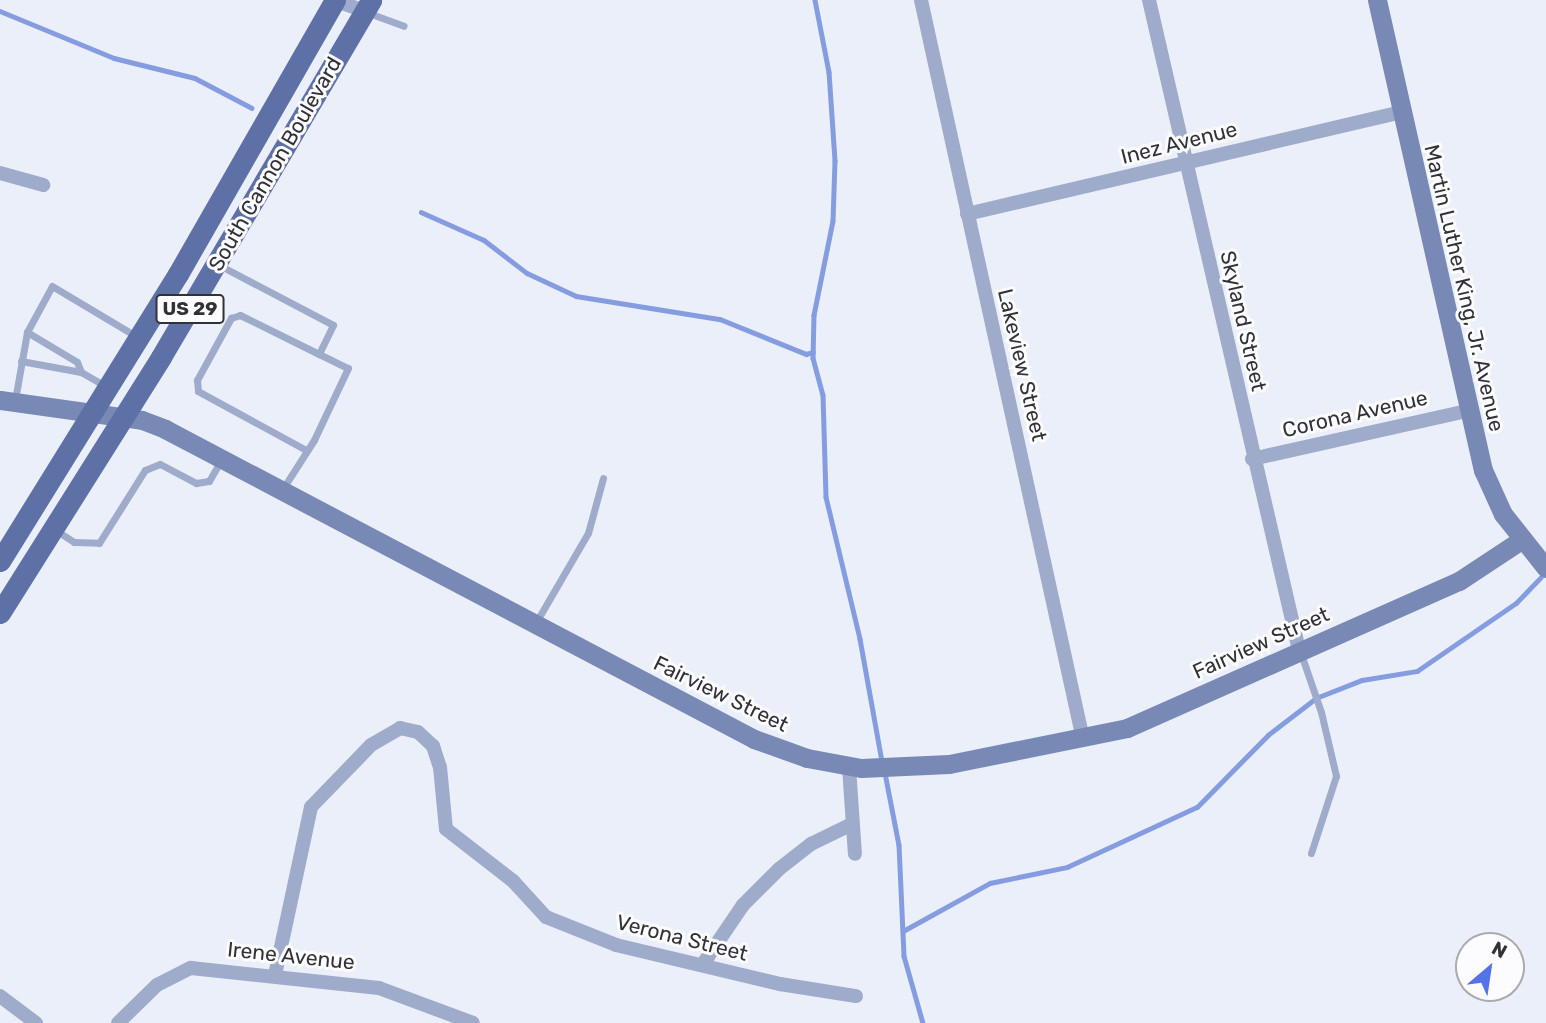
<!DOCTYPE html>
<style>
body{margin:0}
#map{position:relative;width:1546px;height:1023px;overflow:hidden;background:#ebeff9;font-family:Rubik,sans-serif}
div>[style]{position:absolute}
.stream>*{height:4.5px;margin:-2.25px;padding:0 2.25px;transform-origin:2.25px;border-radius:2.25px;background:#859de0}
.lane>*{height:7px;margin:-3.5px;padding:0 3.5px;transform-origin:3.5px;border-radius:3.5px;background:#9fabca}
.street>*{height:14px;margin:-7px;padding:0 7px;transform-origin:7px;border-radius:7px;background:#9fabca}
.secondary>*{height:19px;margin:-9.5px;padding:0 9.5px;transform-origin:9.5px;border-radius:9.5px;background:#7989b6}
.primary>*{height:21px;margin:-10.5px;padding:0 10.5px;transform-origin:10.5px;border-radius:10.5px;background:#5d71a7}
span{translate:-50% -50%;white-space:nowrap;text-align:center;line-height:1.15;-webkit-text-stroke:6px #fcfcfe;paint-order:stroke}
.shield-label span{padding:2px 5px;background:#fcfcfe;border:2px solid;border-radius:5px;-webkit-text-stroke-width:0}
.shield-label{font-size:19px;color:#313236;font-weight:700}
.street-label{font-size:21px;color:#313236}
.north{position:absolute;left:1455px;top:932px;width:70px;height:70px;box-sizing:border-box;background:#fcfcfe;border:2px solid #ababae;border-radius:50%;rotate:29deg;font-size:19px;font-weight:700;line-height:28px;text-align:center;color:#313236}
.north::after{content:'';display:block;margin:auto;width:24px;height:32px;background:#5274e8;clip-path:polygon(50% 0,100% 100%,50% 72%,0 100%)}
</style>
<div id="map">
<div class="stream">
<i style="left:815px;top:0;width:73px;rotate:79deg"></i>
<i style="left:829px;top:72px;width:89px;rotate:86.1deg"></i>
<i style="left:835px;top:161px;width:60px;rotate:91.9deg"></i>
<i style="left:833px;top:221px;width:96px;rotate:101.4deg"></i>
<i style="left:814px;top:315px;width:43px;rotate:91.3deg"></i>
<i style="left:813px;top:358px;width:38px;rotate:75deg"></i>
<i style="left:823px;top:395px;width:102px;rotate:88.3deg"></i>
<i style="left:826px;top:497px;width:146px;rotate:76.5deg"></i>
<i style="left:860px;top:639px;width:124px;rotate:79.8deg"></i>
<i style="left:0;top:11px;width:123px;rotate:22.4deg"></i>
<i style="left:114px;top:58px;width:83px;rotate:13.9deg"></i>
<i style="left:195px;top:78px;width:64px;rotate:27.8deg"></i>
<i style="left:421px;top:212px;width:69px;rotate:24deg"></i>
<i style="left:484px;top:240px;width:54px;rotate:37.5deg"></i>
<i style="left:527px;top:273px;width:54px;rotate:25.1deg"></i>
<i style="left:576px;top:296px;width:146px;rotate:9.1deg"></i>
<i style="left:720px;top:319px;width:93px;rotate:22.1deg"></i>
<i style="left:806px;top:354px;width:7px;rotate:-16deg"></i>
<i style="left:885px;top:773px;width:73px;rotate:79deg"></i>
<i style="left:899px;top:845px;width:111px;rotate:87.4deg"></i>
<i style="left:904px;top:956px;width:70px;rotate:74.2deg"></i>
<i style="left:903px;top:931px;width:99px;rotate:-28.9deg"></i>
<i style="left:990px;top:883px;width:79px;rotate:-11.7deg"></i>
<i style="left:1067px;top:867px;width:143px;rotate:-24.8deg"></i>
<i style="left:1197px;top:807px;width:101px;rotate:-45.4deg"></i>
<i style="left:1268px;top:735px;width:61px;rotate:-37.6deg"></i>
<i style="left:1316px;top:698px;width:49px;rotate:-21.4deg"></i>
<i style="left:1362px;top:680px;width:56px;rotate:-9.3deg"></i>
<i style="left:1417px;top:671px;width:120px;rotate:-34.5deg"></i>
<i style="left:1516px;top:603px;width:35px;rotate:-46deg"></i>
</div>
<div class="lane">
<i style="left:366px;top:12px;width:40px;rotate:20.2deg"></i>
<i style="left:217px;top:264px;width:131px;rotate:27.7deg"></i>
<i style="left:333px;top:325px;width:32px;rotate:116deg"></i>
<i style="left:319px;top:354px;width:32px;rotate:26deg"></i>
<i style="left:348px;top:368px;width:80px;rotate:115.3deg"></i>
<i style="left:314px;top:440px;width:59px;rotate:122.6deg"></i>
<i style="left:27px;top:332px;width:58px;rotate:31deg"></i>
<i style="left:77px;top:362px;width:11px;rotate:68deg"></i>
<i style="left:21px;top:361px;width:61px;rotate:10.4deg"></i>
<i style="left:81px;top:372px;width:30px;rotate:30deg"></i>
<i style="left:15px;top:400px;width:69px;rotate:-80deg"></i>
<i style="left:27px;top:332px;width:52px;rotate:-61.5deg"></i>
<i style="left:52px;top:286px;width:98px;rotate:30.8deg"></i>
<i style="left:306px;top:450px;width:123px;rotate:-151.4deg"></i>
<i style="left:198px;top:391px;width:11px;rotate:-95deg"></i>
<i style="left:197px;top:380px;width:71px;rotate:-61.3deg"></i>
<i style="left:231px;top:318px;width:9px;rotate:-18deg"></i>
<i style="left:240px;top:315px;width:88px;rotate:26.3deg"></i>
<i style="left:54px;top:529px;width:24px;rotate:33deg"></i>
<i style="left:74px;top:542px;width:25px;rotate:2deg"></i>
<i style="left:99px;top:543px;width:86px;rotate:-57.8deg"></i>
<i style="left:145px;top:470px;width:16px;rotate:-22deg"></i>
<i style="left:160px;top:464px;width:41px;rotate:27.8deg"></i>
<i style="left:196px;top:483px;width:13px;rotate:-9deg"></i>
<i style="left:209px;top:481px;width:24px;rotate:-60deg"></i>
<i style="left:535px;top:624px;width:105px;rotate:-59.8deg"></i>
<i style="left:588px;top:533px;width:57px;rotate:-74.7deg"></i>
<i style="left:1301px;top:654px;width:61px;rotate:71deg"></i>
<i style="left:1321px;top:712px;width:66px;rotate:76.8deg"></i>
<i style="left:1336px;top:776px;width:81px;rotate:108deg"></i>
</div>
<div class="street">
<i style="left:333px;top:0;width:34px;rotate:19deg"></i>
<i style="left:921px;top:0;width:757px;rotate:77.64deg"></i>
<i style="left:1149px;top:0;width:667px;rotate:77.01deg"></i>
<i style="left:0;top:173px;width:45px;rotate:15.6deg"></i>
<i style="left:967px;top:214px;width:446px;rotate:-13.2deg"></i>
<i style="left:1252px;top:459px;width:220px;rotate:-12.6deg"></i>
<i style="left:849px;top:767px;width:87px;rotate:86.1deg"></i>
<i style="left:703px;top:964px;width:71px;rotate:-55.9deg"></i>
<i style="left:743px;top:905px;width:51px;rotate:-45deg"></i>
<i style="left:779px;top:869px;width:41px;rotate:-38deg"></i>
<i style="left:811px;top:844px;width:46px;rotate:-26deg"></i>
<i style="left:275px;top:975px;width:172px;rotate:-77.9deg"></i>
<i style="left:311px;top:807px;width:86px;rotate:-45.9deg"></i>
<i style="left:371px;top:745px;width:34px;rotate:-30deg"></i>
<i style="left:400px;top:728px;width:18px;rotate:13deg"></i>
<i style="left:418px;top:732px;width:21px;rotate:43deg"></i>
<i style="left:433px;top:746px;width:22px;rotate:72deg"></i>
<i style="left:440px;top:767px;width:62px;rotate:84.5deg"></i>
<i style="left:446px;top:829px;width:85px;rotate:37.8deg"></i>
<i style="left:513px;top:881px;width:49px;rotate:47.5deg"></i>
<i style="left:546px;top:917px;width:75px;rotate:21.8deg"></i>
<i style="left:616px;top:945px;width:169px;rotate:13.4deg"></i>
<i style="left:780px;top:984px;width:77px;rotate:9deg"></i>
<i style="left:0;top:996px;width:45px;rotate:36.9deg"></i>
<i style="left:118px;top:1023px;width:54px;rotate:-44.3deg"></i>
<i style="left:157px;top:985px;width:38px;rotate:-27deg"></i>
<i style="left:191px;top:968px;width:189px;rotate:6.1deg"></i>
<i style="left:379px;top:988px;width:100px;rotate:20.4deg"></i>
</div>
<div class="secondary">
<i style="left:1377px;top:0;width:482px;rotate:77.3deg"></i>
<i style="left:1483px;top:470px;width:48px;rotate:65.6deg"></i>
<i style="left:1503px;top:514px;width:69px;rotate:51.5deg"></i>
<i style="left:0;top:400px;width:143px;rotate:8deg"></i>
<i style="left:142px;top:420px;width:25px;rotate:21deg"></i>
<i style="left:165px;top:429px;width:666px;rotate:27.76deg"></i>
<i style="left:754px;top:739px;width:56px;rotate:19.7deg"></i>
<i style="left:807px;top:758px;width:55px;rotate:10.5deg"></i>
<i style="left:861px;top:768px;width:88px;rotate:-2.6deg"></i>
<i style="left:949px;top:764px;width:182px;rotate:-11.4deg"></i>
<i style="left:1127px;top:728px;width:363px;rotate:-23.9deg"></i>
<i style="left:1459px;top:581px;width:74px;rotate:-33.5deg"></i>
</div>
<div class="primary">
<i style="left:0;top:561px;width:338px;rotate:-58.2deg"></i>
<i style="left:178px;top:274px;width:316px;rotate:-60.2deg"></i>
<i style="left:0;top:613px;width:302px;rotate:-57.8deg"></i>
<i style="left:161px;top:357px;width:414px;rotate:-59.5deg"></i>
</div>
<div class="shield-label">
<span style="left:190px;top:309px">US 29</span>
</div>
<div class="street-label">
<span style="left:1179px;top:143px;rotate:-14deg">Inez Avenue</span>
<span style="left:275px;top:164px;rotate:-60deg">South Cannon Boulevard</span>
<span style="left:1464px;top:288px;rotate:77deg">Martin Luther King, Jr. Avenue</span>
<span style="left:1243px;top:321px;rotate:77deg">Skyland Street</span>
<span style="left:1022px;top:365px;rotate:77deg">Lakeview Street</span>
<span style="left:1355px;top:414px;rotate:-13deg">Corona Avenue</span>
<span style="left:1261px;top:643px;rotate:-24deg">Fairview Street</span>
<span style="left:721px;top:694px;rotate:26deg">Fairview Street</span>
<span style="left:682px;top:938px;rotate:14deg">Verona Street</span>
<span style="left:291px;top:956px;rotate:6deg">Irene Avenue</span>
</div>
<div class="north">N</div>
</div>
